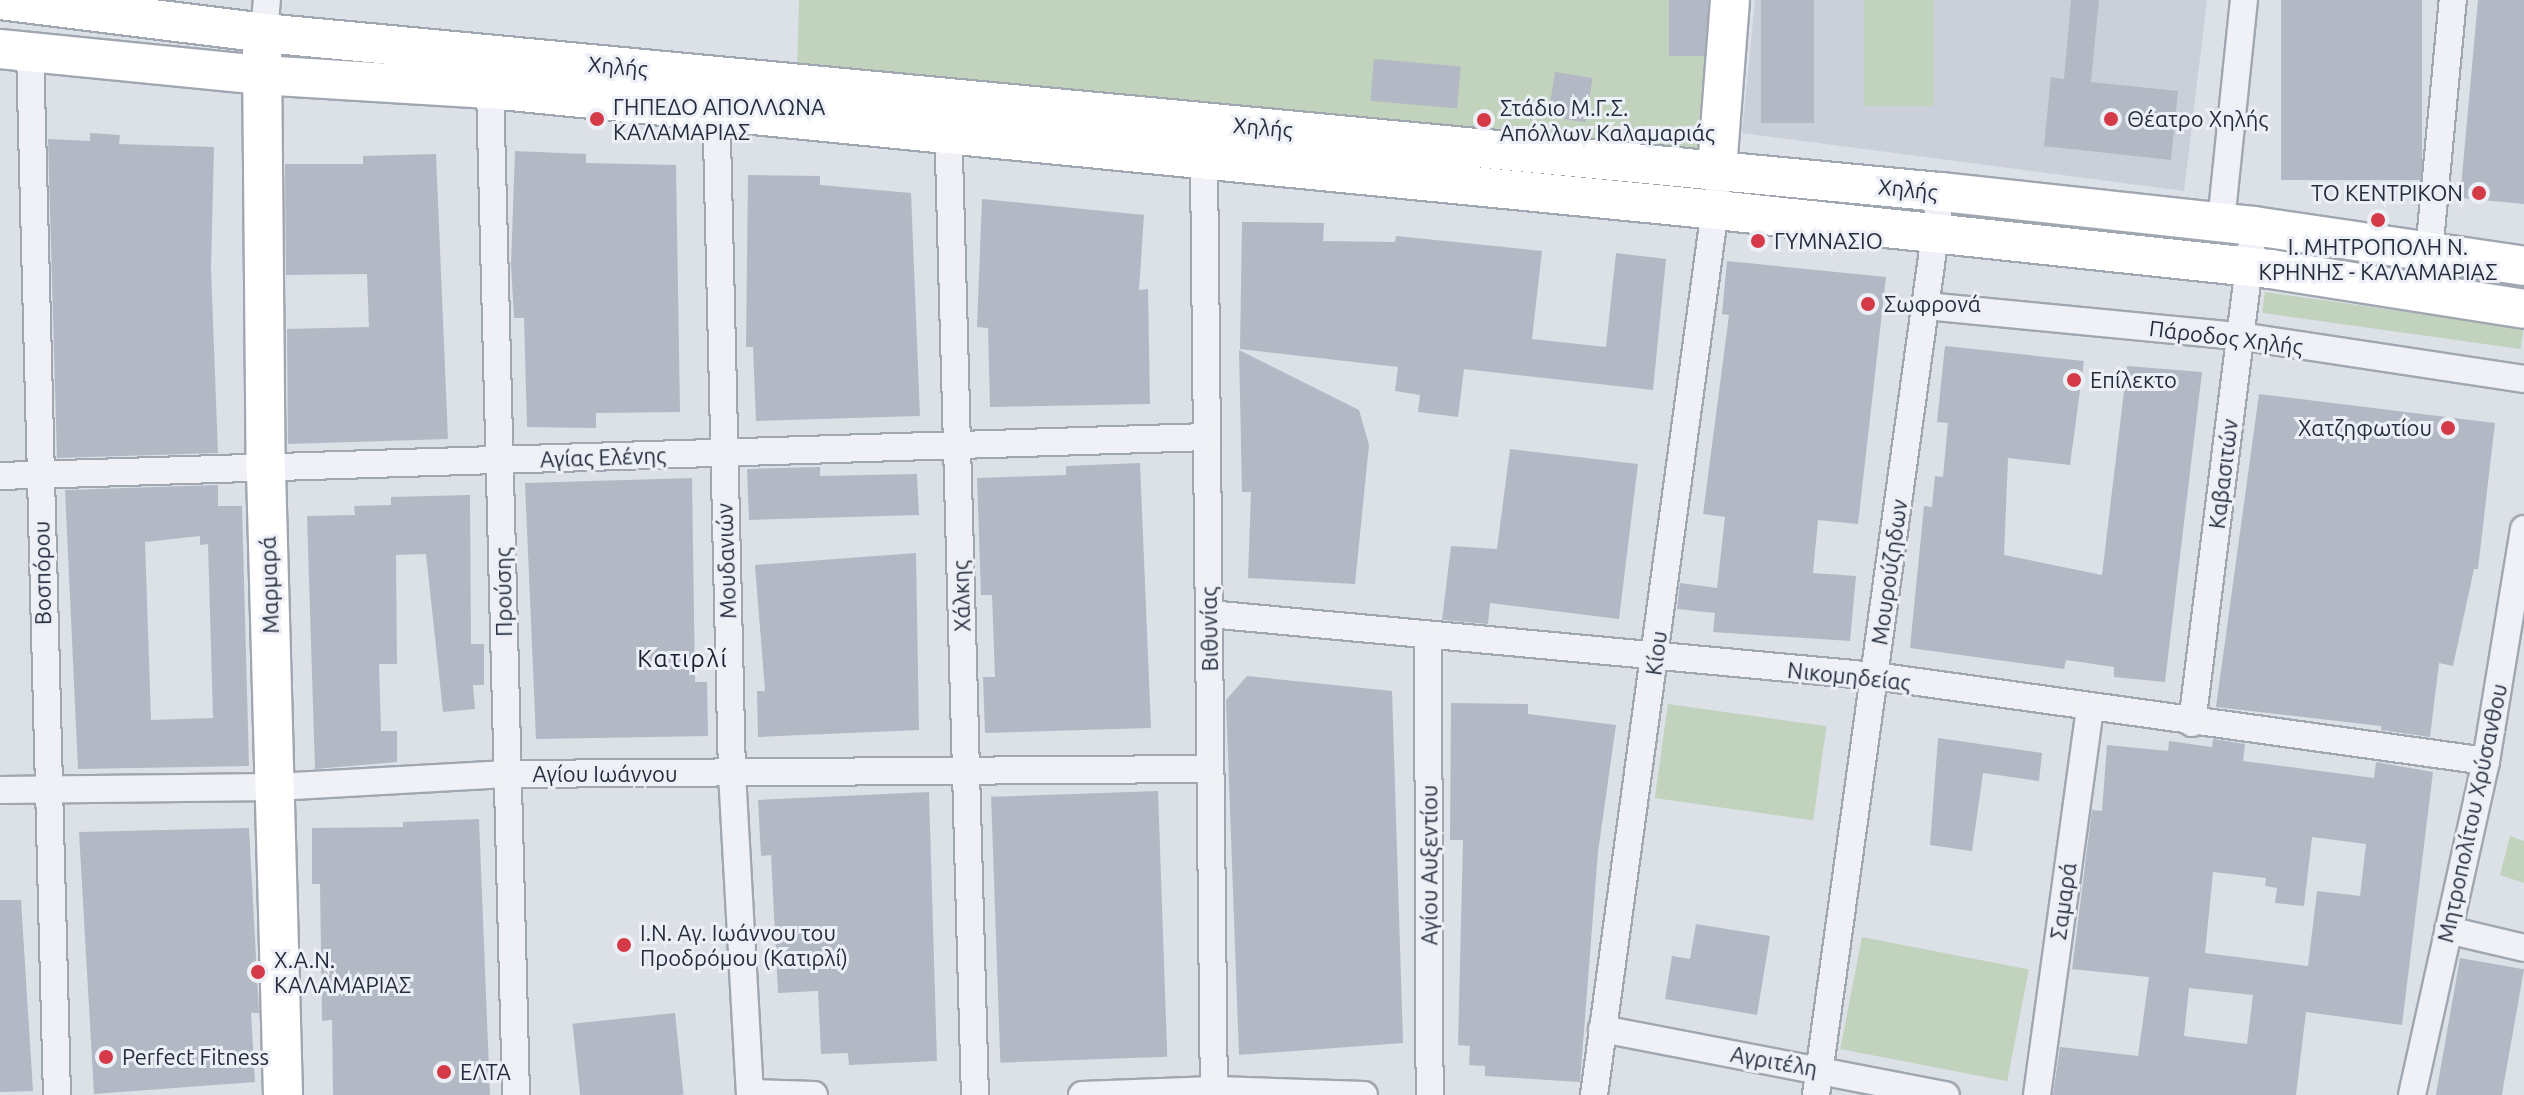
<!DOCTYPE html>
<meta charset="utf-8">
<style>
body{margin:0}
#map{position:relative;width:2524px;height:1095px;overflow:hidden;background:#dce0e7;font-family:Ubuntu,sans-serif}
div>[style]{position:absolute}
.built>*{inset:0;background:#cacfd9}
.green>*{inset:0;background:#c1d2bd;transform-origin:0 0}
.building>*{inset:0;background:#b3b9c4;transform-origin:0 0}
.roads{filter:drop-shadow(2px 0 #a1a7b1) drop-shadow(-2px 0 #a1a7b1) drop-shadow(0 2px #a1a7b1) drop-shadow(0 -2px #a1a7b1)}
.street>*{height:26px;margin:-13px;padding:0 13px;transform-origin:13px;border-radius:13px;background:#eff1f6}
.secondary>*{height:38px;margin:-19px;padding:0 19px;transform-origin:19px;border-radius:19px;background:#fff}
.dots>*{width:22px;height:22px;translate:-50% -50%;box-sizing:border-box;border:4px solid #eceff5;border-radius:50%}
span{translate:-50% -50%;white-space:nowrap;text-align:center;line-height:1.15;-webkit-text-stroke:6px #eceff5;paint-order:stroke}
.street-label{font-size:22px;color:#252d3e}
.poi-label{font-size:22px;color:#252d3e}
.left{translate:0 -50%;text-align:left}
.right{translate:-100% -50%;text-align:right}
.neighbourhood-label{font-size:24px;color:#181e2f;letter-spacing:2px}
</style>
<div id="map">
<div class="built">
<i style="clip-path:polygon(1755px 0,2207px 0,2184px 191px,1742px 133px)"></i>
</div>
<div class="green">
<i style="clip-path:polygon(799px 0,1724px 0,1710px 168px,797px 72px)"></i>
<i style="left:1864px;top:0;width:70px;height:106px"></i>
<i style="left:2265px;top:292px;width:261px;height:21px;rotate:8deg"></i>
<i style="left:1668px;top:704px;width:160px;height:95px;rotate:8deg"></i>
<i style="clip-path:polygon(2510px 836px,2524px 841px,2524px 883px,2500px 875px)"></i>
<i style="left:1862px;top:937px;width:170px;height:114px;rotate:11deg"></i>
</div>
<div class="building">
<i style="left:1669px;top:0;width:39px;height:56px"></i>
<i style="left:1761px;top:0;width:53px;height:123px"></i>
<i style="clip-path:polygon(2071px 0,2099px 0,2091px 82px,2178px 91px,2171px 160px,2044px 146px,2051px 77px,2064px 79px)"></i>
<i style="left:2281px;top:0;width:141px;height:180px"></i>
<i style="clip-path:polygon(2478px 0,2524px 0,2524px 204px,2460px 198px)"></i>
<i style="left:1374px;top:59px;width:87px;height:42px;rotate:5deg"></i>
<i style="left:1555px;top:72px;width:38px;height:45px;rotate:9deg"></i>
<i style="clip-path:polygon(90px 133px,120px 135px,119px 144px,214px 147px,211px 269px,218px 453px,57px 458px,48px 139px,90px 141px)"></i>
<i style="clip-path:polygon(515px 151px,586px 154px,586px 163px,676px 165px,680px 412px,596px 413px,596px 428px,527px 427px,524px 318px,514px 318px,511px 264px)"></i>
<i style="clip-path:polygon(436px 154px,448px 439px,288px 444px,287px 329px,369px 327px,367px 274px,286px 275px,285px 164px,363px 164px,363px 156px)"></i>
<i style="clip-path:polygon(748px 175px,820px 176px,820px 185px,911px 193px,920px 416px,756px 421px,753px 347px,746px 347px)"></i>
<i style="clip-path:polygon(982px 199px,1144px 215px,1139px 290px,1148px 289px,1150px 404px,990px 407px,988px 328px,977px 327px)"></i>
<i style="clip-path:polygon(1242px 222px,1324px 223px,1323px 241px,1395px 242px,1396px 236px,1542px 251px,1532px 339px,1606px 347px,1616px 253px,1666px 259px,1653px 390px,1464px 369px,1458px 417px,1418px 412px,1420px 395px,1395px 391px,1398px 367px,1240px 349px)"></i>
<i style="clip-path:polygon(1727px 261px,1886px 277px,1858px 524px,1818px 520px,1813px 573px,1856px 576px,1850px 641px,1713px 632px,1715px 613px,1677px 609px,1680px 583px,1717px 588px,1725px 517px,1703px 514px,1729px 315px,1722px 314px)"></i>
<i style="clip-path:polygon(1945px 346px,2084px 361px,2070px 465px,2008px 458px,2004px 555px,2102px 575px,2127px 366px,2202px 372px,2165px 682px,2114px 677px,2114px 667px,2066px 660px,2064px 669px,1910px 648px,1924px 506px,1932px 507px,1935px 476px,1943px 477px,1948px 423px,1937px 422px)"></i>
<i style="clip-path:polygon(1239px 350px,1359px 410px,1369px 445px,1355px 584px,1248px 578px,1251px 492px,1242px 492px)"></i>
<i style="clip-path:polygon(2259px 394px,2495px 423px,2478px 569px,2474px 569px,2453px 666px,2439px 663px,2430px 737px,2381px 730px,2381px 726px,2216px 707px)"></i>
<i style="clip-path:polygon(1510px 449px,1638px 464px,1619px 619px,1490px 603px,1488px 624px,1442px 620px,1451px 546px,1497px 549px)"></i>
<i style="clip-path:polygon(1140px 463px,1151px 728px,985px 733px,983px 677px,995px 677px,992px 595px,981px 595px,977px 478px,1066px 475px,1066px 466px)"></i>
<i style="clip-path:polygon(820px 467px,820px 476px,917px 474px,919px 515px,749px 520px,747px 469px)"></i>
<i style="clip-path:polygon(692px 478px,695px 682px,707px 682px,708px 736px,536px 739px,525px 483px)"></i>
<i style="clip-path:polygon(evenodd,218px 485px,218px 506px,242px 506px,249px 766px,78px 769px,65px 490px,218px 485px,200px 536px,200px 545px,208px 544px,213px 718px,151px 720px,145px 542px,200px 536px)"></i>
<i style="clip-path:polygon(470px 495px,471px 644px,484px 644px,484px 685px,473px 685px,475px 709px,443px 712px,426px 554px,396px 555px,397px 664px,379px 664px,381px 731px,397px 731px,397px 762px,315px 769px,307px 516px,355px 515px,354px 506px,391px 505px,391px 497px)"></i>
<i style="clip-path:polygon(916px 553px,919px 730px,758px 737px,757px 691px,765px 691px,755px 565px)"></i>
<i style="clip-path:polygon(1247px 676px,1392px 691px,1403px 1043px,1239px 1055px,1226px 700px)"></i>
<i style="clip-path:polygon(1451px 703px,1528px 704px,1528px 714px,1616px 725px,1598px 852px,1580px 1082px,1485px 1076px,1485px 1066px,1469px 1065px,1470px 1046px,1458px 1045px,1463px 840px,1450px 840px)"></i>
<i style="clip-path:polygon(1938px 738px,2042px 753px,2039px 781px,1983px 773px,1972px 851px,1930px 845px)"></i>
<i style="clip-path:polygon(evenodd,2213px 739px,2245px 744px,2243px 761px,2374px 778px,2376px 762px,2433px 772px,2402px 1025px,2306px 1012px,2296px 1095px,2053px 1095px,2060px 1047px,2138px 1056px,2149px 977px,2072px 969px,2092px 810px,2102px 811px,2107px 745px,2168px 751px,2169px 741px,2212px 747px,2213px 739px,2312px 837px,2366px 844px,2360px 896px,2317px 891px,2308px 966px,2205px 953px,2213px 872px,2266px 878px,2265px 886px,2277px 888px,2275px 903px,2304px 906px,2312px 837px,2213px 739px,2189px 988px,2253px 995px,2247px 1044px,2184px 1036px,2189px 988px)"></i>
<i style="left:1158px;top:791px;width:266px;height:167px;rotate:88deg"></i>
<i style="clip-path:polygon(929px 792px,937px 1061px,849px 1065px,848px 1053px,821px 1054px,818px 991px,778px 993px,771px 855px,761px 856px,758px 800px)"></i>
<i style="clip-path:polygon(479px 819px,490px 1095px,333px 1095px,332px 1020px,322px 1021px,320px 884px,312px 884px,312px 828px,403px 827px,403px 822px)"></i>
<i style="clip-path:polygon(249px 828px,259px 1013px,251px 1013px,255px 1082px,94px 1094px,79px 832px)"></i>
<i style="clip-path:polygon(0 900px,21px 900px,33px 1091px,0 1092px)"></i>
<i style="clip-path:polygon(1696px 924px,1770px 936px,1757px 1015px,1665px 999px,1672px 956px,1690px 959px)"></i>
<i style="left:2460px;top:958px;width:65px;height:139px;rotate:10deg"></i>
<i style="left:675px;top:1013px;width:82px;height:103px;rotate:84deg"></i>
</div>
<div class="roads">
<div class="street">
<i style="left:264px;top:33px;width:33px;rotate:-85deg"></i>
<i style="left:30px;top:51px;width:1044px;rotate:88.52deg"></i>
<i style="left:490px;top:89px;width:1006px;rotate:88.52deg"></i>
<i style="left:716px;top:95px;width:678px;rotate:88.65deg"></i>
<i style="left:732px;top:773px;width:323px;rotate:86.8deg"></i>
<i style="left:948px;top:119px;width:976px;rotate:88.42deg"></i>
<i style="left:1204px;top:163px;width:932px;rotate:89.39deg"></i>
<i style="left:2221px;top:222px;width:223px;rotate:-84.1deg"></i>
<i style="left:2429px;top:252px;width:253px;rotate:-84.6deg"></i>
<i style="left:1926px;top:306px;width:315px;rotate:5.5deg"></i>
<i style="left:2240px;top:336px;width:287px;rotate:8.6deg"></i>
<i style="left:0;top:476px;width:1208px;rotate:-1.85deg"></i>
<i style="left:1209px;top:614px;width:669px;rotate:5.32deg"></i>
<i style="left:1875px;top:676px;width:617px;rotate:7.92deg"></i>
<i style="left:1428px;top:635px;width:460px;rotate:89.8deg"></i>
<i style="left:2192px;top:723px;width:501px;rotate:-82.89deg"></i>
<i style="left:0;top:790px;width:276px;rotate:-0.6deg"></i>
<i style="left:276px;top:787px;width:232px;rotate:-3.2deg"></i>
<i style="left:508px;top:774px;width:702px;rotate:-0.41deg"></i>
<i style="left:2448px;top:930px;width:78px;rotate:13.3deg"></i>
<i style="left:1602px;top:1029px;width:350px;rotate:10.9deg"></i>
<i style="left:750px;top:1093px;width:64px;rotate:1.8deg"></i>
<i style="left:1082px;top:1095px;width:132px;rotate:-2.2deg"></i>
<i style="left:1214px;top:1090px;width:150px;rotate:1.9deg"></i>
<i style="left:1594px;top:1095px;width:908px;rotate:-82.22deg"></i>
<i style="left:1816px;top:1095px;width:912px;rotate:-82.12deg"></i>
<i style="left:2037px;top:1095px;width:392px;rotate:-82.2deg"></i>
<i style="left:2412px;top:1095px;width:342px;rotate:-77.5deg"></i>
<i style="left:2486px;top:761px;width:235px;rotate:-80.7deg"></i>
</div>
<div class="secondary">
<i style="left:0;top:0;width:266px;rotate:7.1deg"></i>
<i style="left:264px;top:33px;width:1685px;rotate:5.42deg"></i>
<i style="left:1941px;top:192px;width:315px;rotate:6.2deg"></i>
<i style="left:2254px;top:226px;width:273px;rotate:8.4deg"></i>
<i style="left:0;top:49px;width:261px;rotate:5.7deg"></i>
<i style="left:260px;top:75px;width:230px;rotate:3.5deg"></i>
<i style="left:490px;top:89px;width:1233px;rotate:5.63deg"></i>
<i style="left:1717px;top:210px;width:556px;rotate:6.09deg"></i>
<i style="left:2270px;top:269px;width:257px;rotate:8.9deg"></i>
<i style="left:262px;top:52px;width:419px;rotate:89.5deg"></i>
<i style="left:266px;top:471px;width:624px;rotate:88.44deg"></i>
<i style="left:1717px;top:169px;width:169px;rotate:-85.6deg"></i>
</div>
</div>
<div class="dots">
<i style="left:597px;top:119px;background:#d43a48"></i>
<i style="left:2111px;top:119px;background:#d43a48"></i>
<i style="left:1484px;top:120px;background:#d43a48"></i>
<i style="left:2479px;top:193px;background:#d43a48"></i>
<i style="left:2378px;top:220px;background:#d43a48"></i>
<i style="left:1758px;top:241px;background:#d43a48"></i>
<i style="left:1868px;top:304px;background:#d43a48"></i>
<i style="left:2074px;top:380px;background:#d43a48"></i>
<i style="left:2448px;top:428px;background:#d43a48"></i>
<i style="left:624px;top:945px;background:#d43a48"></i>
<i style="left:258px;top:972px;background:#d43a48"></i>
<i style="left:106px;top:1057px;background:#d43a48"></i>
<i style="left:444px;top:1072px;background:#d43a48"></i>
</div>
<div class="street-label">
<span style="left:618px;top:66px;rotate:5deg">Χηλής</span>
<span style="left:1263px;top:127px;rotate:5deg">Χηλής</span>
<span style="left:1908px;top:189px;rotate:6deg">Χηλής</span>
<span style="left:2226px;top:337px;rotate:7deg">Πάροδος Χηλής</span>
<span style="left:603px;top:457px;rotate:-2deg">Αγίας Ελένης</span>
<span style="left:2223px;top:474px;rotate:-83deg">Καβασιτών</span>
<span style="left:726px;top:561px;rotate:-92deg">Μουδανιών</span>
<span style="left:1889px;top:572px;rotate:-82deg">Μουρούζηδων</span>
<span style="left:42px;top:573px;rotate:-91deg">Βοσπόρου</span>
<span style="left:269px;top:585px;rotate:-92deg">Μαρμαρά</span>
<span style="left:503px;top:592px;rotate:-91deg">Προύσης</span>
<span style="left:961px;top:596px;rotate:-92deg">Χάλκης</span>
<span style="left:1209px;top:629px;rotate:-91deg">Βιθυνίας</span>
<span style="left:1656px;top:653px;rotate:-82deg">Κίου</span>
<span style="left:1849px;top:676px;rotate:6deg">Νικομηδείας</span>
<span style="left:605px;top:774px">Αγίου Ιωάννου</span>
<span style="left:2472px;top:813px;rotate:-78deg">Μητροπολίτου Χρύσανθου</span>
<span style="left:1429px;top:865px;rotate:-90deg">Αγίου Αυξεντίου</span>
<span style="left:2063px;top:901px;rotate:-82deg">Σαμαρά</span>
<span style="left:1774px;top:1061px;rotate:10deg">Αγριτέλη</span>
</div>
<div class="poi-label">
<span class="left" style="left:613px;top:119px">ΓΗΠΕΔΟ ΑΠΟΛΛΩΝΑ<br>ΚΑΛΑΜΑΡΙΑΣ</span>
<span class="left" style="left:1500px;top:120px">Στάδιο Μ.Γ.Σ.<br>Απόλλων Καλαμαριάς</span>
<span class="left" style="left:2127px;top:119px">Θέατρο Χηλής</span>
<span class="right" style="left:2463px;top:193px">ΤΟ ΚΕΝΤΡΙΚΟΝ</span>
<span class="left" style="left:1774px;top:241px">ΓΥΜΝΑΣΙΟ</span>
<span style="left:2378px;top:259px">Ι. ΜΗΤΡΟΠΟΛΗ Ν.<br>ΚΡΗΝΗΣ - ΚΑΛΑΜΑΡΙΑΣ</span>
<span class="left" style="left:1884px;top:304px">Σωφρονά</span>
<span class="left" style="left:2090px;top:380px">Επίλεκτο</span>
<span class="right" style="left:2432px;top:428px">Χατζηφωτίου</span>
<span class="left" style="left:640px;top:945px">Ι.Ν. Αγ. Ιωάννου του<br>Προδρόμου (Κατιρλί)</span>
<span class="left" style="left:274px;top:972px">Χ.Α.Ν.<br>ΚΑΛΑΜΑΡΙΑΣ</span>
<span class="left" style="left:122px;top:1057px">Perfect Fitness</span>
<span class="left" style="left:460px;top:1072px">ΕΛΤΑ</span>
</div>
<div class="neighbourhood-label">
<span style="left:683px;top:659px">Κατιρλί</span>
</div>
</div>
